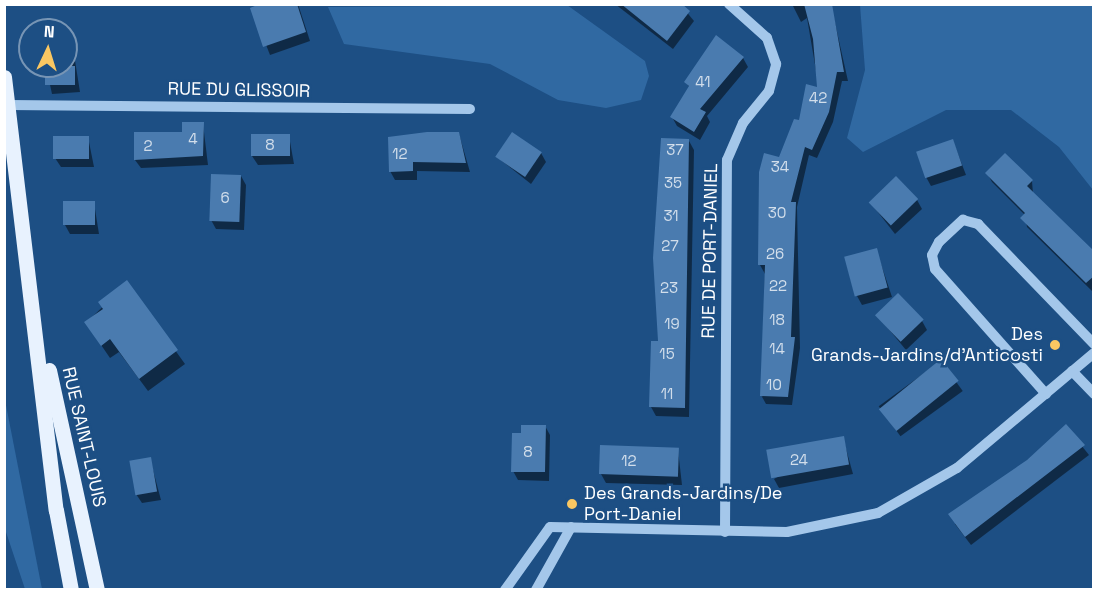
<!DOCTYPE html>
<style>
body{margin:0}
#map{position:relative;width:1098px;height:594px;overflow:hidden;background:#1d4f84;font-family:"Space Grotesk",sans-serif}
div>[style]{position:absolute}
.green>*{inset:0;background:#3069a2}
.shadow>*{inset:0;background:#0007;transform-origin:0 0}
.building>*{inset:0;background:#4a7baf;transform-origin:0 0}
.minor>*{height:10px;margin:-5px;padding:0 5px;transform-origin:5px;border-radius:5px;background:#a4c7ea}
.major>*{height:15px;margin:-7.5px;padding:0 7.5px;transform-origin:7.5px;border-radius:7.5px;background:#e8f2fe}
.dots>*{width:16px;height:16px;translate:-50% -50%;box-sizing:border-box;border:3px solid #1d4f84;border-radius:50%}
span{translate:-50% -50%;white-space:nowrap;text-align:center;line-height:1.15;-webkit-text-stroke:5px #1d4f84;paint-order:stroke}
.number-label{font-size:15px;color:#d2deeb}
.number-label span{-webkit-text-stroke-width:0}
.street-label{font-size:18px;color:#fff}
.poi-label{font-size:18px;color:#fff}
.right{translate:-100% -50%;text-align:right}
.left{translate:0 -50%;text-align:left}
.frame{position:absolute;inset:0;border:6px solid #fff;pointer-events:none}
.north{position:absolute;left:18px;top:18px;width:60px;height:60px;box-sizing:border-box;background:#1d4f84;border:2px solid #7795b5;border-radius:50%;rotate:4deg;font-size:16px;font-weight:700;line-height:24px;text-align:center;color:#fff}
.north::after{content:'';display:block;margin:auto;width:21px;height:27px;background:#fac762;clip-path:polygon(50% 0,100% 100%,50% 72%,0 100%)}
</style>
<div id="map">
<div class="green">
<i style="clip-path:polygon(567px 5px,645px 61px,649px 76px,641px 100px,606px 108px,558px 100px,490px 64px,344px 44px,328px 7px)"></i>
<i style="clip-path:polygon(860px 5px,1093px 5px,1093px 190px,1059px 147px,1011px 110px,946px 110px,863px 152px,847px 138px,865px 70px)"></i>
<i style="clip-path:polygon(4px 395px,42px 589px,25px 589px,5px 529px)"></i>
</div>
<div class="shadow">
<i style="clip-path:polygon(265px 4px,298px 4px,310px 41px,270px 55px,252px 9px)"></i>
<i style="clip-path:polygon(615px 4px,680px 4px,694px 21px,673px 49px)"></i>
<i style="clip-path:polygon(792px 4px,822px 4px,833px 14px,848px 81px,842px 81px,833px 122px,817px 158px,809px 155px,797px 207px,800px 348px,792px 405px,766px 404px,761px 395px,765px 274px,760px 265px,780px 159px,819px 88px,807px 18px,801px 22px)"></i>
<i style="clip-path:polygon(73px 48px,80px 92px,52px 94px,46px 66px,66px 66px,66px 49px)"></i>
<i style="clip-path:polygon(743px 58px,748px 67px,707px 116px,710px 122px,700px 140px,677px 126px,672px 117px,690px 88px,686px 82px)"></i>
<i style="clip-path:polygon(203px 124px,208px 165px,141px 168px,135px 160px)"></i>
<i style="clip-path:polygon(459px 134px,470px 172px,417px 171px,417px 180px,395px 180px,390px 171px)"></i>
<i style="clip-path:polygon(289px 136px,294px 164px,258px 165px,252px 156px)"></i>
<i style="clip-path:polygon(88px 137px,94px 167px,61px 167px,55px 158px)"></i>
<i style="clip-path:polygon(689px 141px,694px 150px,689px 417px,656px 416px,651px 407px)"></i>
<i style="clip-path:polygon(953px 141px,966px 175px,931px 186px,926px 177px)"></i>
<i style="clip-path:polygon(541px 153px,546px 162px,531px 184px,497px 157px)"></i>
<i style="clip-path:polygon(1005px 155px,1032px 181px,1033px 194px,1094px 253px,1092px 291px,1027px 227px,1025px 215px,992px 182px,987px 173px)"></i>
<i style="clip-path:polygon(241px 176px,246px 185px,244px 230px,216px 229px,211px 220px)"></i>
<i style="clip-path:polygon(917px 200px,922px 209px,895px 234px,870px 202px)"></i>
<i style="clip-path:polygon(94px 203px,99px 234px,70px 234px,65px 225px)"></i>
<i style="clip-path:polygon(876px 249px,892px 297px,862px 305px,857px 296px)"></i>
<i style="clip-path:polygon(127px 283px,185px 364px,148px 391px,119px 352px,110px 358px,86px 323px)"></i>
<i style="clip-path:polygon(877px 315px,922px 321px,927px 330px,906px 350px)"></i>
<i style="left:941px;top:361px;width:37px;height:77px;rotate:54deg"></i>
<i style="clip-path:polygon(545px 426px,550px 435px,549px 481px,518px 480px,513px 471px,522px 434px)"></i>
<i style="clip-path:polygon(1066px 426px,1089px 455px,971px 545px,955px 524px)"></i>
<i style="clip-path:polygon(843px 438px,853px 474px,779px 488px,774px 479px)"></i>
<i style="clip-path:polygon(678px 450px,682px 485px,606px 483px,601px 474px)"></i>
<i style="clip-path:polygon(150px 459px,161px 500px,142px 503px,136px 494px)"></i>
</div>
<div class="building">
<i style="clip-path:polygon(260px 4px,297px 4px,306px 32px,263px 47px,250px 8px)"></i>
<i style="clip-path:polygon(621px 4px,682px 4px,690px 11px,667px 41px)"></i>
<i style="clip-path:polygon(804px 4px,832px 4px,844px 72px,837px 72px,829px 112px,812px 150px,805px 147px,791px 202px,796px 202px,791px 337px,795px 337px,788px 397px,760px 396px,765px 265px,758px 265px,759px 172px,764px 153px,779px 157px,794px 119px,799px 120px,806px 84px,817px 87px,813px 39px)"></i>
<i style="clip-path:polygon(716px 35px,744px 57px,700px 109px,706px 112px,694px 132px,670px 117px,689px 86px,684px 82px)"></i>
<i style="left:45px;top:66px;width:30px;height:19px"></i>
<i style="clip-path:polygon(182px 122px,204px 122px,203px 156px,134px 160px,134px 132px,182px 132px)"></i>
<i style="clip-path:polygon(427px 132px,459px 132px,466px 163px,413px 162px,413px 171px,389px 172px,388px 137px)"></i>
<i style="left:512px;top:132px;width:36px;height:30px;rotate:34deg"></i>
<i style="left:290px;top:134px;width:22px;height:39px;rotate:90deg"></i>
<i style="left:53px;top:136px;width:36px;height:23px"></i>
<i style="clip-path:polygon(661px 138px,689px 139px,685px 408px,649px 407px,651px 341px,658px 341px,653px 258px)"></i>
<i style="left:953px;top:139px;width:28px;height:39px;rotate:71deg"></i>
<i style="clip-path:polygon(1005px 153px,1033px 180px,1027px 186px,1094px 251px,1094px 276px,1086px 283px,1020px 218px,1025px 213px,985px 173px)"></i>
<i style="left:211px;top:174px;width:30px;height:47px;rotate:2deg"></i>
<i style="left:896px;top:176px;width:32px;height:38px;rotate:46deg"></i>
<i style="left:63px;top:201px;width:32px;height:24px"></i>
<i style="left:877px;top:248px;width:41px;height:34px;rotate:75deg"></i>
<i style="clip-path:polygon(127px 280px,178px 350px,139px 379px,110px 339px,101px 346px,84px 322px,103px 309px,98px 302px)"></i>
<i style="left:898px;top:293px;width:37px;height:32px;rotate:46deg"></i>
<i style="left:941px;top:359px;width:28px;height:80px;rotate:51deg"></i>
<i style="clip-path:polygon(1066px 424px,1085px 445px,965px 537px,948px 514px,1027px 460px)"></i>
<i style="clip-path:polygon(521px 425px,546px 425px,545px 472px,511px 472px,512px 433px,521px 433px)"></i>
<i style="left:844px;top:436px;width:29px;height:79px;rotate:80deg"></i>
<i style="left:600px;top:445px;width:79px;height:29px;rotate:2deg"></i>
<i style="left:151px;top:457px;width:35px;height:22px;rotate:80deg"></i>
</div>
<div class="minor">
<i style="left:8px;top:105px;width:462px;rotate:0.5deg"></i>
<i style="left:1072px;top:371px;width:32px;rotate:46deg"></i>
<i style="left:1046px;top:394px;width:167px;rotate:-131.6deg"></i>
<i style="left:935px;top:269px;width:14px;rotate:-102deg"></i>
<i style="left:932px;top:255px;width:15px;rotate:-62deg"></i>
<i style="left:939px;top:242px;width:33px;rotate:-43deg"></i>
<i style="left:963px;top:220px;width:16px;rotate:15deg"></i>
<i style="left:978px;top:224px;width:167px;rotate:46deg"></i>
<i style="left:725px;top:532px;width:372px;rotate:-89.7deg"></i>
<i style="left:727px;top:160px;width:40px;rotate:-66.6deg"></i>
<i style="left:743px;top:123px;width:41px;rotate:-50.9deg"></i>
<i style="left:769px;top:91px;width:28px;rotate:-75deg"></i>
<i style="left:776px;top:64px;width:28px;rotate:-109deg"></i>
<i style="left:767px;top:38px;width:51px;rotate:-138.2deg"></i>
<i style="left:505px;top:590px;width:77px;rotate:-54.5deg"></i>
<i style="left:550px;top:527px;width:237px;rotate:1.2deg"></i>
<i style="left:787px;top:532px;width:93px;rotate:-11.8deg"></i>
<i style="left:878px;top:513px;width:91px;rotate:-29.7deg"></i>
<i style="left:957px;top:468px;width:179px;rotate:-40deg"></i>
<i style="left:536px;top:590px;width:72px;rotate:-60.9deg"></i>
</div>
<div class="major">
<i style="left:4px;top:77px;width:436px;rotate:83.2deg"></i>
<i style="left:56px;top:510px;width:81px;rotate:79.4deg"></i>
<i style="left:49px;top:370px;width:225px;rotate:77.7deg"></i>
</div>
<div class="dots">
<i style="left:1055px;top:345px;background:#fac762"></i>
<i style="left:572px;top:504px;background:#fac762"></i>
</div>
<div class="number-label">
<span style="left:703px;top:82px">41</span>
<span style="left:818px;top:98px">42</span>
<span style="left:193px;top:139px">4</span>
<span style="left:270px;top:145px">8</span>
<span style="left:148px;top:146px">2</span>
<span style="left:675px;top:150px">37</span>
<span style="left:400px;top:154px">12</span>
<span style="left:780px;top:167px">34</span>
<span style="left:673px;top:183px">35</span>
<span style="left:225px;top:198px">6</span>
<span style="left:777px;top:213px">30</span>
<span style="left:671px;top:216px">31</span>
<span style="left:670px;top:246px">27</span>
<span style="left:775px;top:254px">26</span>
<span style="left:778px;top:286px">22</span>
<span style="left:669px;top:288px">23</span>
<span style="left:777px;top:320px">18</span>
<span style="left:672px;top:324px">19</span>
<span style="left:777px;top:349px">14</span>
<span style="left:667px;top:354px">15</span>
<span style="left:774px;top:385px">10</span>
<span style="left:667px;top:394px">11</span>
<span style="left:528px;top:452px">8</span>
<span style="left:799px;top:460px">24</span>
<span style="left:629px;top:461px">12</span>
</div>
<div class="street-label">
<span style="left:239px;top:90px;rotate:1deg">RUE DU GLISSOIR</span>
<span style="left:710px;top:251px;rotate:-89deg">RUE DE PORT-DANIEL</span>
<span style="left:84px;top:437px;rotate:77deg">RUE SAINT-LOUIS</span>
</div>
<div class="poi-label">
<span class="right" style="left:1043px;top:345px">Des<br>Grands-Jardins/d'Anticosti</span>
<span class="left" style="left:584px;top:504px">Des Grands-Jardins/De<br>Port-Daniel</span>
</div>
<div class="frame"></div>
<div class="north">N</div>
</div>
